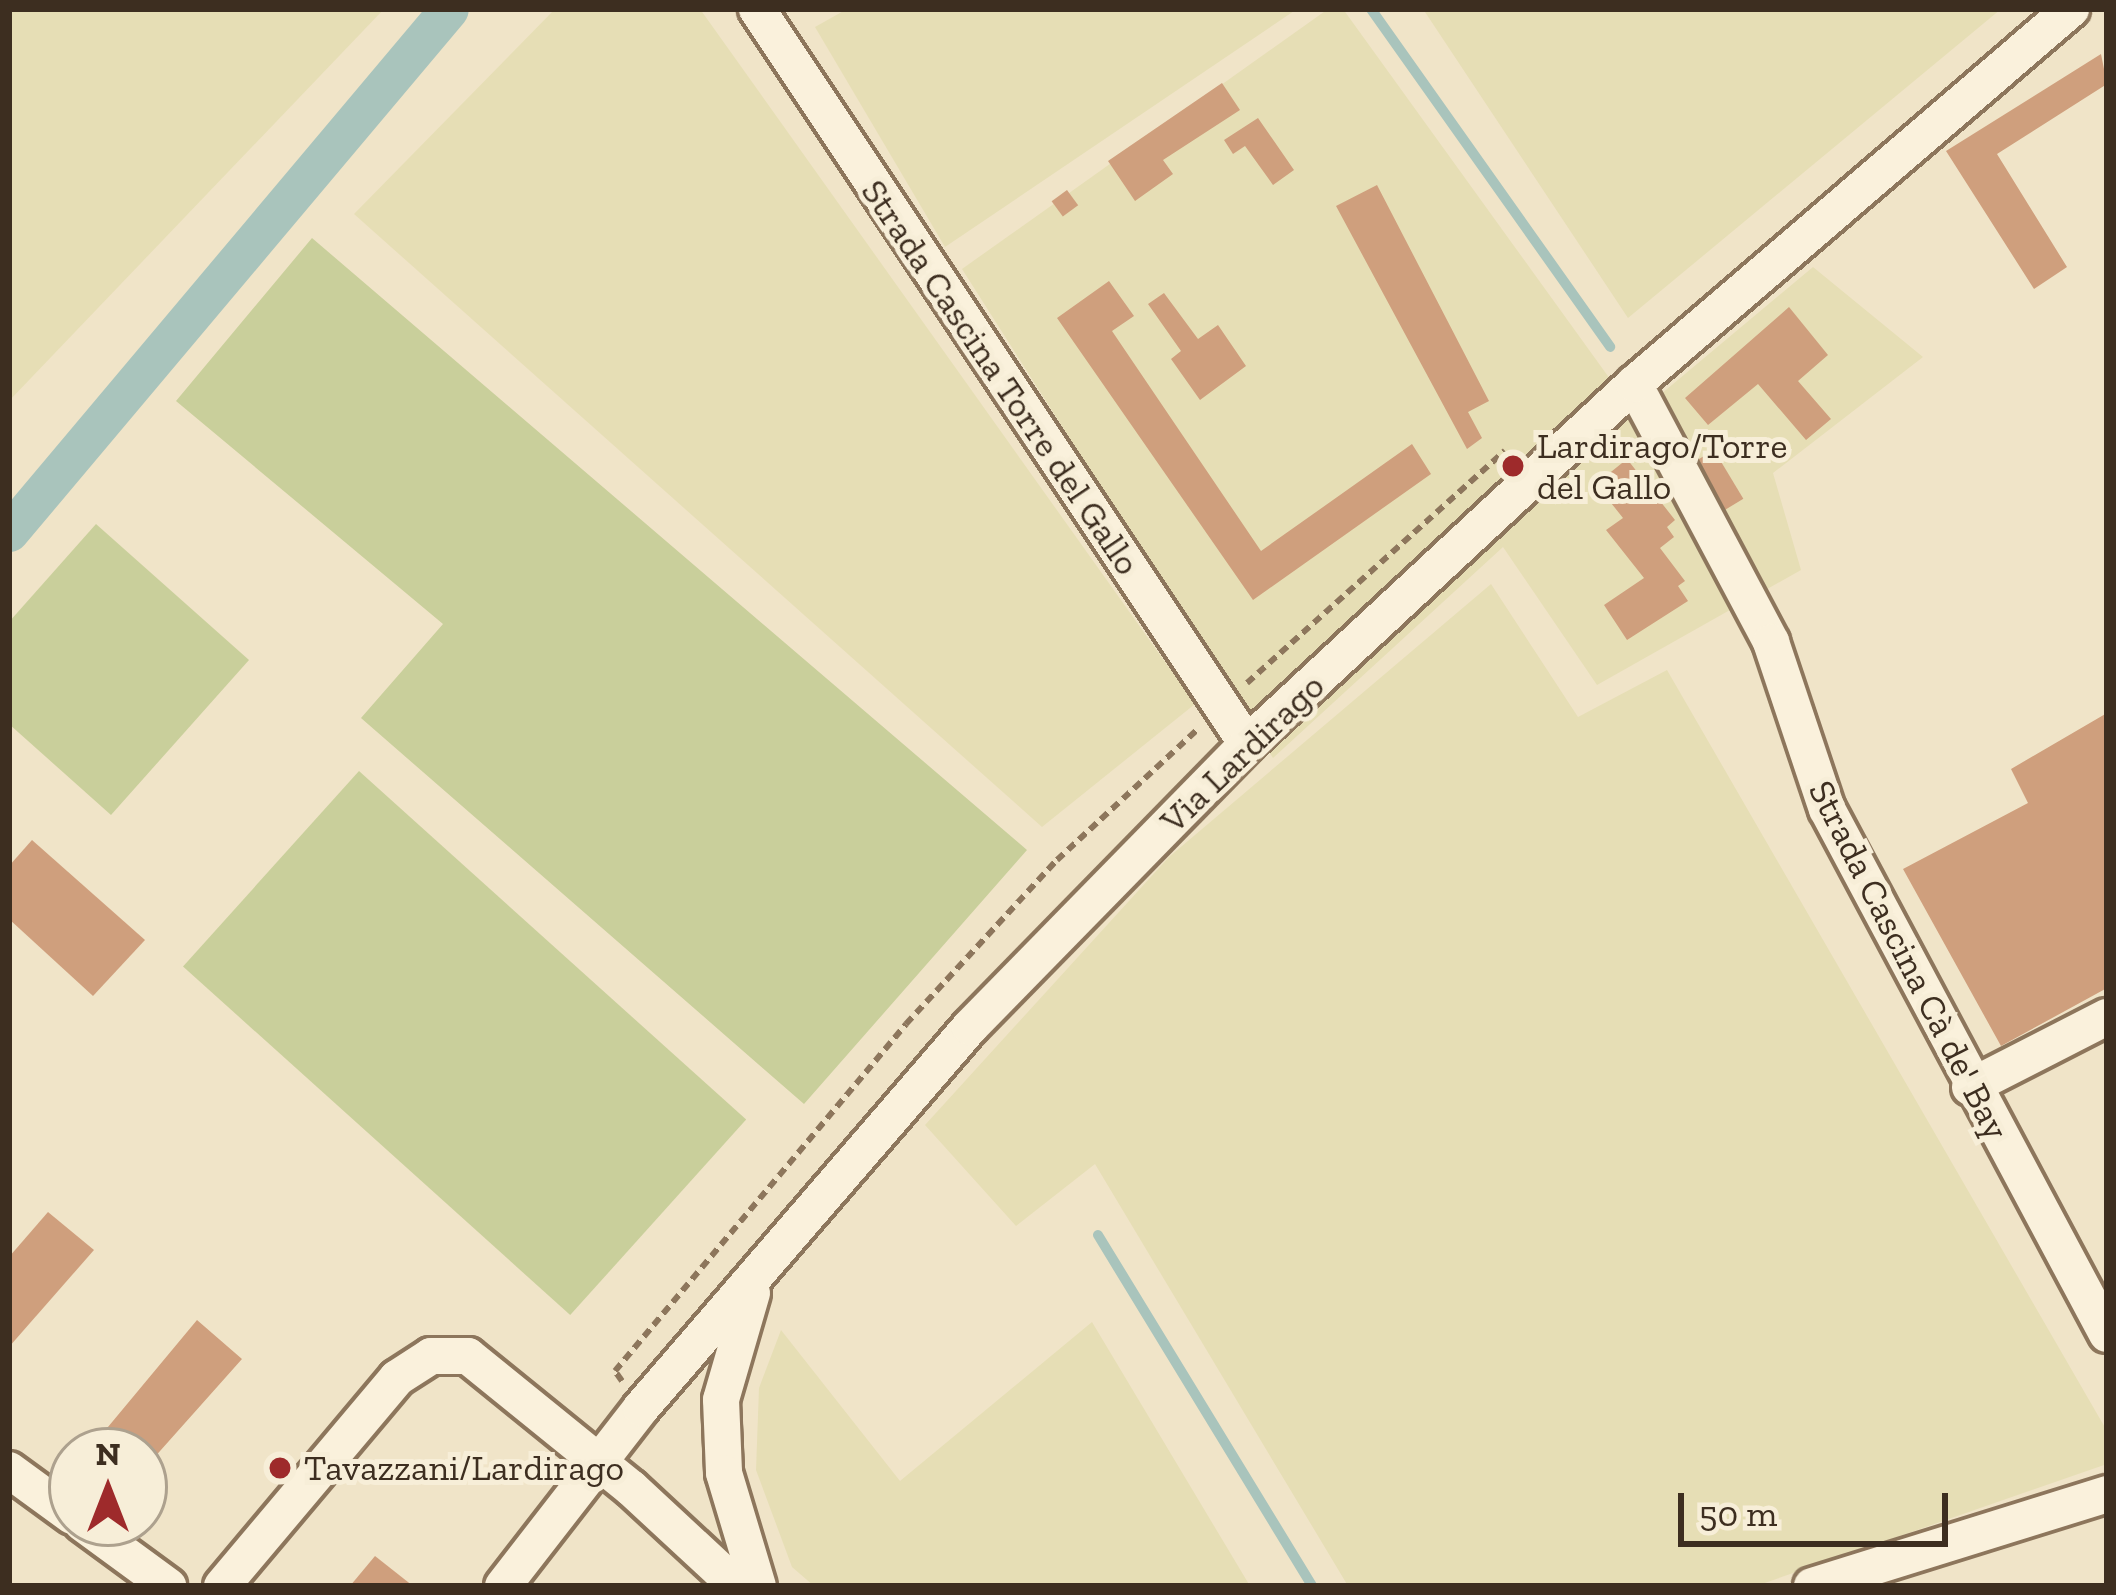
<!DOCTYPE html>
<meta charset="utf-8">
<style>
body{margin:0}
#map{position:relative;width:2116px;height:1595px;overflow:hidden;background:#f0e4c8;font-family:"Zilla Slab",serif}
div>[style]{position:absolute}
.farmland>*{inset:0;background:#e6deb5}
.green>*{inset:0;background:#c9cf9b;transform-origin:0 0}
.stream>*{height:10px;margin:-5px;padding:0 5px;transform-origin:5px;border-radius:5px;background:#a9c4bc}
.canal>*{height:39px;margin:-19.5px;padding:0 19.5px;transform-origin:19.5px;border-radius:19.5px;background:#a9c4bc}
.building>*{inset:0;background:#cf9f7d;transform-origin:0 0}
.path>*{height:6px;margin-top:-3px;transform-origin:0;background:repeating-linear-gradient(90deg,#8d765c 0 9px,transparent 0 15px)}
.roads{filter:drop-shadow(3px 0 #8d765c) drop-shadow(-3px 0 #8d765c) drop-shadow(0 3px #8d765c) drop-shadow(0 -3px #8d765c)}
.minor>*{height:36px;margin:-18px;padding:0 18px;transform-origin:18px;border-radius:18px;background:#faf1dc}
.dots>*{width:33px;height:33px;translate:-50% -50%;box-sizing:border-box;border:6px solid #f7eed8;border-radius:50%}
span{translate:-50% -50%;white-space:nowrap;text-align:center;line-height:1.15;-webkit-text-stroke:10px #f7eed8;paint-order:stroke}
.street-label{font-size:36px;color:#3d2e20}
.poi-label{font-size:36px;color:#3d2e20}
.left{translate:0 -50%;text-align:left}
.frame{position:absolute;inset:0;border:12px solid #3d2e20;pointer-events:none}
.north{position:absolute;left:48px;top:1427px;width:120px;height:120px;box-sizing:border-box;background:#f7eed8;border:3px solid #ada18e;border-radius:50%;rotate:0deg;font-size:33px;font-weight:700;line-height:48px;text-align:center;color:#3d2e20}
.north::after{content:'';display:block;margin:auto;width:42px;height:54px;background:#9e2a2b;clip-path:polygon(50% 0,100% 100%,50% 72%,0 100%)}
.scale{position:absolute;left:1678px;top:1493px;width:270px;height:54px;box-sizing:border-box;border:6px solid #3d2e20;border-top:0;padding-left:15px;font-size:36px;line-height:42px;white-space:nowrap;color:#3d2e20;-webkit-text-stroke:9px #f7eed8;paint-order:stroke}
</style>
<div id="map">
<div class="farmland">
<i style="clip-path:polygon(9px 9px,384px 9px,9px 401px)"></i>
<i style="clip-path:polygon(555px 9px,700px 9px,1195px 704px,1042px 827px,354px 214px)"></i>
<i style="clip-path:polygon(847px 9px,1297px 9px,945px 247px,815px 27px)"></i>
<i style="clip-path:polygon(1328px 9px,1343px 9px,1636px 415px,1813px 267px,1923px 357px,1773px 473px,1801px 570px,1597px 685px,1503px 547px,1273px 758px,962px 269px)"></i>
<i style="clip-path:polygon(1423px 9px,2001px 9px,1628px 318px)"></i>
<i style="clip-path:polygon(1491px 584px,1578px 717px,1667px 670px,2107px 1431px,2107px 1464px,1756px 1586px,1348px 1586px,1095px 1164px,1016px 1226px,925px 1125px,1169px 857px)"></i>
<i style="clip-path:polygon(1092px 1322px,1250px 1586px,814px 1586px,792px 1567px,756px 1470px,759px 1388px,781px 1330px,900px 1481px)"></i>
</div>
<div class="green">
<i style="clip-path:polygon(312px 238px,1027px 850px,804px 1104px,361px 718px,443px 624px,176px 401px)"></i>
<i style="clip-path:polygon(96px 524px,249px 660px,111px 815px,9px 724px,9px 622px)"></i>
<i style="left:359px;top:771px;width:521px;height:263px;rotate:42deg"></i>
</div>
<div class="stream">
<i style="left:1371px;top:9px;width:414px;rotate:54.7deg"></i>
<i style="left:1098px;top:1235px;width:411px;rotate:58.6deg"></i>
</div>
<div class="canal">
<i style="left:9px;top:532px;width:683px;rotate:-49.93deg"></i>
</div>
<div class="building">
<i style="clip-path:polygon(2101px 54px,2107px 84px,1997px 154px,2067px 267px,2034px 289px,1946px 151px)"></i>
<i style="clip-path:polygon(1222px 83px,1240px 110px,1163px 160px,1173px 174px,1135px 201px,1108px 161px)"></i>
<i style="clip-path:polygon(1258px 118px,1294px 170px,1273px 185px,1245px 146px,1233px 154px,1224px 140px)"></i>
<i style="clip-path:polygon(1377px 185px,1489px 401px,1468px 412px,1482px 438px,1467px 449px,1336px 206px)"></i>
<i style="left:1067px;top:190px;width:19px;height:19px;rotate:54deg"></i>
<i style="clip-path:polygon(1109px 281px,1134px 316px,1112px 331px,1261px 551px,1412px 444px,1431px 474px,1253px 600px,1057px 318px)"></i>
<i style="clip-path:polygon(1164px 293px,1198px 339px,1218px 325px,1246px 366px,1200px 400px,1171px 359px,1181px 351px,1148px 304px)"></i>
<i style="clip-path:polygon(1789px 307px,1828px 355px,1798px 381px,1831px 419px,1806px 440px,1758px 384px,1708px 425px,1685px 398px)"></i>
<i style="left:1714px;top:450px;width:57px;height:33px;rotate:59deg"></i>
<i style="clip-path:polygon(1627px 459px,1675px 520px,1667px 527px,1674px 537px,1660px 548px,1685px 581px,1678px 586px,1688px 601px,1627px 640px,1604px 605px,1644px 578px,1606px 530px,1623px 518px,1596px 484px)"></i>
<i style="clip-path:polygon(2107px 713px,2107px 988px,2001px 1046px,1903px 869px,2028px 803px,2011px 769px)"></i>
<i style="clip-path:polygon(32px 840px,145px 940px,93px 996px,9px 919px,9px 866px)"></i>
<i style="clip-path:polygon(48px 1212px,94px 1250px,9px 1347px,9px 1257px)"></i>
<i style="clip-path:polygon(197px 1320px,242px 1359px,144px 1469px,144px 1451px,88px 1451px)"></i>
<i style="clip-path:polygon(375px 1556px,413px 1586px,350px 1586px)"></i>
</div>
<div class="path">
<i style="left:1247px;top:683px;width:347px;rotate:-42deg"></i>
<i style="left:622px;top:1381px;width:12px;rotate:-125deg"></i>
<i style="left:615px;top:1371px;width:453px;rotate:-50deg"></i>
<i style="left:906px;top:1024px;width:223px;rotate:-47.4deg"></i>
<i style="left:1057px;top:860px;width:192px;rotate:-42.9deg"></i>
</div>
<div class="roads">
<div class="minor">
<i style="left:757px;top:9px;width:883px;rotate:56.31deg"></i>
<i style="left:1634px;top:384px;width:292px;rotate:62deg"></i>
<i style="left:1771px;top:642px;width:176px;rotate:71.5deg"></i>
<i style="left:1827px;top:809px;width:595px;rotate:61.93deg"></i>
<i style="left:1970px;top:1087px;width:154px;rotate:-27.1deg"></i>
<i style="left:752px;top:1293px;width:111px;rotate:106.2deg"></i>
<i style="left:721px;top:1400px;width:73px;rotate:87.6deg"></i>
<i style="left:724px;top:1473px;width:118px;rotate:73.3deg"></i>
<i style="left:9px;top:1470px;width:78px;rotate:36.1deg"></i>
<i style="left:82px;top:1523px;width:107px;rotate:36.2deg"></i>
<i style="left:222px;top:1586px;width:272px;rotate:-49.9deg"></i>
<i style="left:397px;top:1378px;width:40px;rotate:-32.9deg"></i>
<i style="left:431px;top:1356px;width:37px"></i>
<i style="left:468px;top:1356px;width:210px;rotate:39deg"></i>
<i style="left:631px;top:1488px;width:144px;rotate:42.8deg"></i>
<i style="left:503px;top:1586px;width:225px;rotate:-52.2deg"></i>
<i style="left:641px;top:1408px;width:503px;rotate:-49.19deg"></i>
<i style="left:970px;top:1027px;width:396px;rotate:-45.6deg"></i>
<i style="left:1247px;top:744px;width:529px;rotate:-42.93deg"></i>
<i style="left:1634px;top:384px;width:576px;rotate:-40.63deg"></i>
<i style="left:1812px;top:1586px;width:309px;rotate:-17.3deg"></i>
</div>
</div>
<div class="dots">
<i style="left:1513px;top:466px;background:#9e2a2b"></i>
<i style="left:280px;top:1468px;background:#9e2a2b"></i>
</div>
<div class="street-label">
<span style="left:1001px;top:377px;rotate:56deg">Strada Cascina Torre del Gallo</span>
<span style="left:1242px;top:753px;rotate:-44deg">Via Lardirago</span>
<span style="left:1909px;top:960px;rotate:63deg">Strada Cascina Cà de' Bay</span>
</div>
<div class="poi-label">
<span class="left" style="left:1537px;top:466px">Lardirago/Torre<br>del Gallo</span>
<span class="left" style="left:304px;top:1468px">Tavazzani/Lardirago</span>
</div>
<div class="frame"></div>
<div class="north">N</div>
<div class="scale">50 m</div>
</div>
